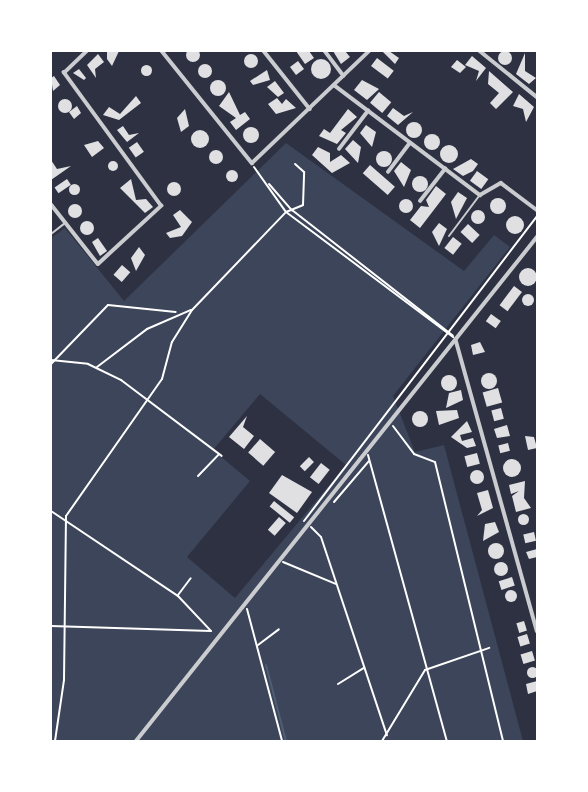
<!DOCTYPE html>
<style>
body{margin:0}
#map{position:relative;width:588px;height:792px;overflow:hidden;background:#2d3142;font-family:Cabin,sans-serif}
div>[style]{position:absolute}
.green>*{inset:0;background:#3c4559}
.stream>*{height:2px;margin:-1px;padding:0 1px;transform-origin:1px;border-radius:1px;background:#4f5d75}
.building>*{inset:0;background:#e0e0e3;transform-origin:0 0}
.round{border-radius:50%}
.path>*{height:2px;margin:-1px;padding:0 1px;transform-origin:1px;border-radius:1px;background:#fff}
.service>*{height:2px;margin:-1px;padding:0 1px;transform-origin:1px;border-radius:1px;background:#caccd0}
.minor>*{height:3.5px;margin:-1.75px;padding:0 1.75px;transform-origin:1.75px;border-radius:1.75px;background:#caccd0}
span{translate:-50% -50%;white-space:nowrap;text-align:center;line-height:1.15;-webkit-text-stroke:7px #fff;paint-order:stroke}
.frame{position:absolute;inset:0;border:52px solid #fff;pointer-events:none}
</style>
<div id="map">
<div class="green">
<i style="clip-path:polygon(evenodd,286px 143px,464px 271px,494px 235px,510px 247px,393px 396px,415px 452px,444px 445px,523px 741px,51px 741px,51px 238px,65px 228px,124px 301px,286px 143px,260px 394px,346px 465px,235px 598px,187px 557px,250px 481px,213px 450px,260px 394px)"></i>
</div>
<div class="stream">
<i style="left:266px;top:665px;width:79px;rotate:75.3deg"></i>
</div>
<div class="building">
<i class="round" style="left:186px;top:48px;width:14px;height:14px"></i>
<i class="round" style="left:498px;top:51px;width:14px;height:14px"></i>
<i style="clip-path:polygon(107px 51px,119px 51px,112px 66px,107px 59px)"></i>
<i style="clip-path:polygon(296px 51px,309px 51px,314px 58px,305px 64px)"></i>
<i style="clip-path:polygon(333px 51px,345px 51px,350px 57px,341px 64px)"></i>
<i style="clip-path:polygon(382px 51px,389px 51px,399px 58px,395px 64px)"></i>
<i style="clip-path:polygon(525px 53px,525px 71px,536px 78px,529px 84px,516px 74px)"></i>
<i class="round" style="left:244px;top:54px;width:14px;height:14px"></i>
<i style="clip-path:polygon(98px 54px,104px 62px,95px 69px,96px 78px,87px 65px)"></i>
<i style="clip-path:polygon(472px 56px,486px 68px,476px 81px,479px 71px,465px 65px)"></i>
<i style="left:377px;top:58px;width:21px;height:10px;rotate:37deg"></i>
<i class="round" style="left:311px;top:59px;width:20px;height:20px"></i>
<i style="clip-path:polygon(457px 60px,466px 67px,460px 73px,451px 67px)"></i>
<i style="left:298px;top:61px;width:10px;height:10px;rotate:53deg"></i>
<i class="round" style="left:198px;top:64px;width:14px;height:14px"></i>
<i class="round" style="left:140.5px;top:64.5px;width:11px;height:11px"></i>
<i style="clip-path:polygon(79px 69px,86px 78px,84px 80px,73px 73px)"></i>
<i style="clip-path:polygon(267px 70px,270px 80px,253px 85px,250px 81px)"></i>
<i style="clip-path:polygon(489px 71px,513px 92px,496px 109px,490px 103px,499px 93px,488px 84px)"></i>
<i style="clip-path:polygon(54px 76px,60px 85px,53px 91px,51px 78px)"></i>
<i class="round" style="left:210px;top:80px;width:16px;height:16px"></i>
<i style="clip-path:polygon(362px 80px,379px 89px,367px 100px,354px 90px)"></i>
<i style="clip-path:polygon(275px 81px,284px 93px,278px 97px,267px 87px)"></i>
<i style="clip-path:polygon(229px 92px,240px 115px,245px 112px,250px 119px,236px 130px,230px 122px,236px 118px,219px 106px)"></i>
<i style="left:379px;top:92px;width:16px;height:14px;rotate:40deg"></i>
<i style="clip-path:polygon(519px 94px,534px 107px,526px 122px,523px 109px,513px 106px)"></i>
<i style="clip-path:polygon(136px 96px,141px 103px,119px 120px,103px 115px,109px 107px,120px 114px)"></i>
<i style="clip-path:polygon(277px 98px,282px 104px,286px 99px,296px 108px,276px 114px,268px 104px)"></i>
<i class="round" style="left:58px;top:99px;width:14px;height:14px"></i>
<i style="clip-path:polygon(77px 106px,81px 113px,74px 119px,69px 112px)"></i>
<i style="clip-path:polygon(393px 108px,404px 116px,413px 112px,398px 125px,387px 116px)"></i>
<i style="clip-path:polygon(185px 109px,189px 126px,181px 132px,177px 118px)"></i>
<i style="clip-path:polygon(348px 109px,357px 117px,341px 130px,346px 133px,337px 144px,319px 136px,324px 129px,330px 133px)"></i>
<i class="round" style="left:406px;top:122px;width:16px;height:16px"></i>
<i style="clip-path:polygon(366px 125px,376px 132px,372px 147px,360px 133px)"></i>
<i style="clip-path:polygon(123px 126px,129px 135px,139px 133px,127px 142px,117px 130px)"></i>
<i class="round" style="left:243px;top:127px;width:16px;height:16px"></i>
<i class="round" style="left:191px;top:130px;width:18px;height:18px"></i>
<i class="round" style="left:424px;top:134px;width:16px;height:16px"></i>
<i style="clip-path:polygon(353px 140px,361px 147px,358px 163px,345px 149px)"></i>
<i style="clip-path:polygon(98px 141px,104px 148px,92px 157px,84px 145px)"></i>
<i style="left:137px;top:142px;width:12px;height:10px;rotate:55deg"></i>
<i class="round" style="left:440px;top:145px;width:18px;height:18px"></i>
<i style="clip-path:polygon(318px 147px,330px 153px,330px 162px,341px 155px,350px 163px,332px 173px,312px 155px)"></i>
<i class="round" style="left:209px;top:150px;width:14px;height:14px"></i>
<i class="round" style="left:376px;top:151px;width:16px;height:16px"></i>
<i style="clip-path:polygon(471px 159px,478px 164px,473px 171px,463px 176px,453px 169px)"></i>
<i style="clip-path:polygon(51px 160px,57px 169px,71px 166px,51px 180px)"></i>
<i class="round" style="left:108px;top:161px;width:10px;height:10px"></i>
<i style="clip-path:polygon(401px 162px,411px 170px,404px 187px,394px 171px)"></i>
<i style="left:370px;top:165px;width:33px;height:11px;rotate:41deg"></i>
<i class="round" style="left:226px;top:170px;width:12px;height:12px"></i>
<i style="left:477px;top:171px;width:14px;height:12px;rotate:36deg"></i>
<i class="round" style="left:412px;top:176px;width:16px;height:16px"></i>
<i style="left:67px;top:179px;width:7px;height:15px;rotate:56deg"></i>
<i style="clip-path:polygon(131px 179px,136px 200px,146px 199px,153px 207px,145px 213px,120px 188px)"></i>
<i class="round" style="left:167px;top:182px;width:14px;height:14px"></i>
<i class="round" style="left:68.5px;top:183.5px;width:11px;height:11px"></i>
<i style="clip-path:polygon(436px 186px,446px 194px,420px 228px,410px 220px,421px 206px,429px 207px,426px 200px)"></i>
<i style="clip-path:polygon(458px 192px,467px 198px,456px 219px,451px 202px)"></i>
<i class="round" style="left:490px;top:198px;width:16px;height:16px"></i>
<i class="round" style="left:399px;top:199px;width:14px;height:14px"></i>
<i class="round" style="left:68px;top:204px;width:14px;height:14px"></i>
<i style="clip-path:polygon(180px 210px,192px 222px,182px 236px,170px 238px,166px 233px,181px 227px,173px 215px)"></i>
<i class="round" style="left:471px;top:210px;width:14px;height:14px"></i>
<i class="round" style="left:506px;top:216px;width:18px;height:18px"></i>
<i class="round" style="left:80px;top:221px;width:14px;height:14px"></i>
<i style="clip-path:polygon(439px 223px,447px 229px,439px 246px,432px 232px)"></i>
<i style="left:468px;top:224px;width:16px;height:11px;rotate:43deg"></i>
<i style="left:453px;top:237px;width:11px;height:14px;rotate:38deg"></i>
<i style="clip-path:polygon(98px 238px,107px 251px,100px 256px,92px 242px)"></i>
<i style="clip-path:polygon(139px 247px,145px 255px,136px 271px,131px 258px)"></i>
<i style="left:122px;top:265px;width:11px;height:13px;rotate:41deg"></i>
<i class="round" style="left:519px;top:268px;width:18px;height:18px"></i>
<i style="left:514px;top:286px;width:10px;height:24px;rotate:37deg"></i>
<i class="round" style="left:522px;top:294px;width:12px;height:12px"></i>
<i style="left:491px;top:314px;width:12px;height:9px;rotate:35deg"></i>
<i style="clip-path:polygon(480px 342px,485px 352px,473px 355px,471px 345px)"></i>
<i class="round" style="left:481px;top:373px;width:16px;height:16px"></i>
<i class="round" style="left:441px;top:375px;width:16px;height:16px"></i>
<i style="left:498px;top:388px;width:15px;height:16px;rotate:74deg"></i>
<i style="clip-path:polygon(461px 390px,463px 400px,446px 408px,449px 393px)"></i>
<i style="left:501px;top:408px;width:11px;height:10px;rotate:75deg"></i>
<i style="clip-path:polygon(457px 410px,459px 418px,439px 425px,436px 411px)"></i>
<i class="round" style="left:412px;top:411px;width:16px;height:16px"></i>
<i style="clip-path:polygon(247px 416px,243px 427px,254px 436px,244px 449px,229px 437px)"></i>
<i style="clip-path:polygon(467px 421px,472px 432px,460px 435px,462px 441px,473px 438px,476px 446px,467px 448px,451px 437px)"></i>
<i style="clip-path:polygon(507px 425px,510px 436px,497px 438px,494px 429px)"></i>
<i style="clip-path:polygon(525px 436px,534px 437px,537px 448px,528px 450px)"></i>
<i style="left:260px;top:439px;width:20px;height:18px;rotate:41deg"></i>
<i style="left:508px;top:443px;width:8px;height:10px;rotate:76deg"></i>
<i style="left:477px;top:453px;width:11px;height:13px;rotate:75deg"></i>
<i style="left:309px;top:457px;width:7px;height:13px;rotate:45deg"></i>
<i class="round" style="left:503px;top:459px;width:18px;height:18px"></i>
<i style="left:321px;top:463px;width:11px;height:18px;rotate:38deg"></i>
<i class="round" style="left:470px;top:470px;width:14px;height:14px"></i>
<i style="clip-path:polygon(282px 475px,312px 492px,297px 513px,269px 493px)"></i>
<i style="clip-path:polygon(525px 481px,524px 498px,531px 508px,516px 512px,512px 496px,519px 491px,511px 494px,509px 485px)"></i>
<i style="clip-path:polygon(488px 490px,493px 508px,477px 516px,482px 510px,477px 493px)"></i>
<i style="left:274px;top:501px;width:26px;height:7px;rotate:39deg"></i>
<i class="round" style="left:517.5px;top:513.5px;width:11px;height:11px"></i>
<i style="left:279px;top:517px;width:9px;height:17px;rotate:41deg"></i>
<i style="clip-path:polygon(495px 522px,499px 532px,483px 541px,485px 524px)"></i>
<i style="left:534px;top:532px;width:9px;height:11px;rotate:77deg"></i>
<i class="round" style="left:488px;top:543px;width:16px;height:16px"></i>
<i style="clip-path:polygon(537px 549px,537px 557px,529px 559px,526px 552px)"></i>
<i class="round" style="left:494px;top:562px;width:14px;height:14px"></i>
<i style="left:512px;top:577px;width:9px;height:14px;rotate:72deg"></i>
<i class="round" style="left:505px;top:590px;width:12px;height:12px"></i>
<i style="left:524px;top:621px;width:10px;height:8px;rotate:73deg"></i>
<i style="left:527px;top:634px;width:10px;height:10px;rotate:73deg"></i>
<i style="left:532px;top:651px;width:10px;height:12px;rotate:73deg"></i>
<i class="round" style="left:526.5px;top:666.5px;width:11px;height:11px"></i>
<i style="clip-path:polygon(537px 681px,537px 691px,528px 694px,526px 684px)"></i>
</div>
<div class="path">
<i style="left:254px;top:167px;width:55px;rotate:54.6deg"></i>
<i style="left:286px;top:212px;width:209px;rotate:36.8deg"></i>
<i style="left:269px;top:184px;width:35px;rotate:49deg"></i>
<i style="left:292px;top:210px;width:204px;rotate:38deg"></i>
<i style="left:51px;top:360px;width:37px;rotate:6deg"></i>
<i style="left:88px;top:364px;width:37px;rotate:26deg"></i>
<i style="left:121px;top:380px;width:126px;rotate:37deg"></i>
<i style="left:51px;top:364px;width:82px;rotate:-46deg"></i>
<i style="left:108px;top:305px;width:68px;rotate:5.9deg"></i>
<i style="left:97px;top:367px;width:63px;rotate:-37.2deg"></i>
<i style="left:147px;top:329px;width:48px;rotate:-23.4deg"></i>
<i style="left:393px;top:426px;width:35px;rotate:53deg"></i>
<i style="left:414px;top:454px;width:22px;rotate:21deg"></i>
<i style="left:435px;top:462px;width:287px;rotate:76.3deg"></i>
<i style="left:368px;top:455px;width:297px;rotate:74.6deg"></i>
<i style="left:198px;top:476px;width:30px;rotate:-46deg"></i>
<i style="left:334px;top:502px;width:54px;rotate:-49.5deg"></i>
<i style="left:51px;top:511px;width:153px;rotate:33.8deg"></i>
<i style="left:178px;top:596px;width:48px;rotate:46.7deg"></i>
<i style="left:304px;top:521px;width:384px;rotate:-52.6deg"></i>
<i style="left:311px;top:527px;width:14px;rotate:45deg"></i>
<i style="left:321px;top:537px;width:209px;rotate:71.6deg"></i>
<i style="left:283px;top:562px;width:57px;rotate:22.5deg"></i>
<i style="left:178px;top:595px;width:21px;rotate:-53deg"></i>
<i style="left:247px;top:609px;width:137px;rotate:75.1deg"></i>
<i style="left:51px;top:626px;width:160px;rotate:1.8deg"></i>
<i style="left:258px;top:645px;width:26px;rotate:-37deg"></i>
<i style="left:338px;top:684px;width:31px;rotate:-32deg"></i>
<i style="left:55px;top:741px;width:62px;rotate:-81.6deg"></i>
<i style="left:64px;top:680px;width:164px;rotate:-89.3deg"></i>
<i style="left:66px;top:516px;width:167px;rotate:-55deg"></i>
<i style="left:162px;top:379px;width:38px;rotate:-75deg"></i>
<i style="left:172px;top:342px;width:38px;rotate:-58deg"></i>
<i style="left:192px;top:310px;width:136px;rotate:-46.2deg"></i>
<i style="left:286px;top:212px;width:18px;rotate:-22deg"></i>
<i style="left:303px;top:205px;width:33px;rotate:-88deg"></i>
<i style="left:304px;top:172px;width:12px;rotate:-138deg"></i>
<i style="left:382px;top:741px;width:83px;rotate:-58.8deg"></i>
<i style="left:425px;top:670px;width:68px;rotate:-19deg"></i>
</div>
<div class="service">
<i style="left:51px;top:234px;width:16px;rotate:-38deg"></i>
<i style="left:449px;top:236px;width:50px;rotate:-53.1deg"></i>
</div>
<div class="minor">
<i style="left:162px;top:51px;width:144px;rotate:51.2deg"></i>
<i style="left:252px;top:163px;width:162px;rotate:-43.7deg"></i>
<i style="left:264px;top:51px;width:74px;rotate:51.6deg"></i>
<i style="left:325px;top:51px;width:31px;rotate:53deg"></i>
<i style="left:480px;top:51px;width:73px;rotate:38.9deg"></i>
<i style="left:334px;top:85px;width:183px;rotate:37deg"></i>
<i style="left:480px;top:195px;width:24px;rotate:-30deg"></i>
<i style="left:501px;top:183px;width:45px;rotate:36.9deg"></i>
<i style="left:339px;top:149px;width:48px;rotate:-52.7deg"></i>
<i style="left:388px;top:172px;width:36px;rotate:-53deg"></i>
<i style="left:420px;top:201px;width:41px;rotate:-52deg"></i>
<i style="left:51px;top:204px;width:76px;rotate:51.9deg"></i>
<i style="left:98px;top:264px;width:86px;rotate:-42.6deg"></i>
<i style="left:161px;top:206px;width:165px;rotate:-126.1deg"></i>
<i style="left:64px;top:73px;width:32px;rotate:-44deg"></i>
<i style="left:456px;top:340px;width:302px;rotate:74.4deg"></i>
<i style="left:136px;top:741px;width:644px;rotate:-51.49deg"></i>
</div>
<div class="frame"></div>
</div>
